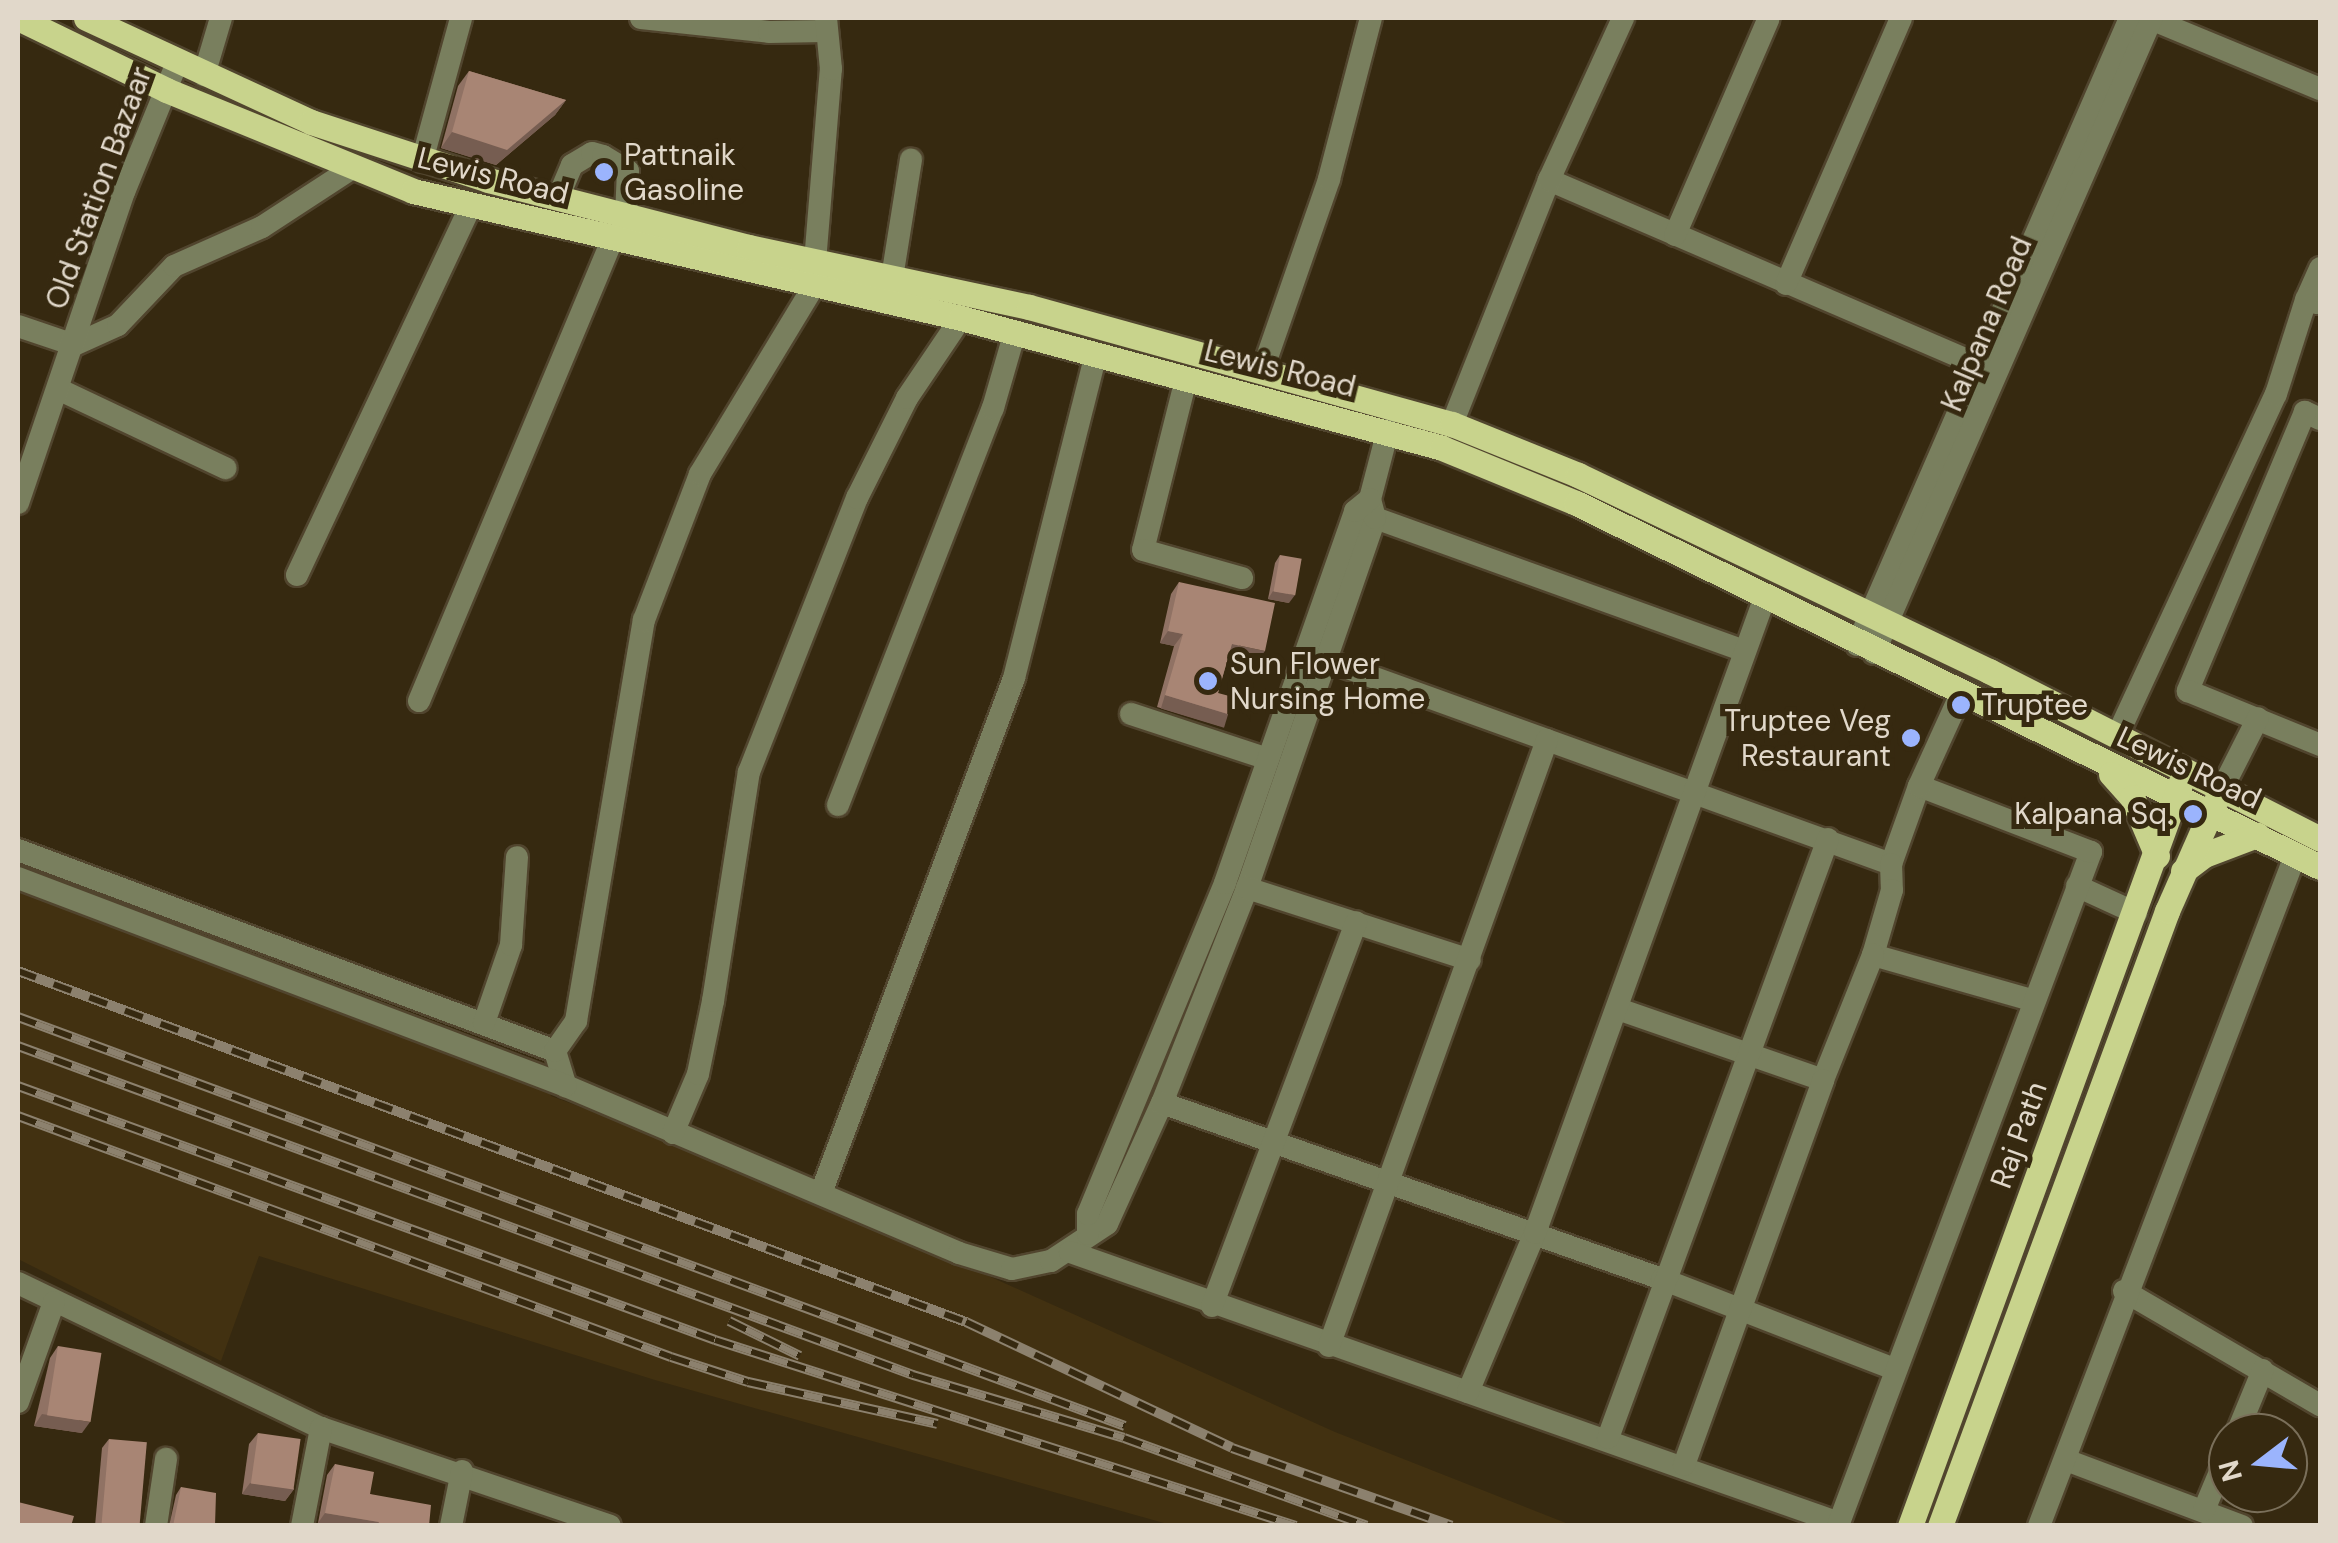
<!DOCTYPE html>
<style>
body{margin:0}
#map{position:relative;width:2338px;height:1543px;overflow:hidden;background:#362910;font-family:"DM Sans",sans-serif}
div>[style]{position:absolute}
.built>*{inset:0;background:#423111}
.roads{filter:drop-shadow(2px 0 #51452e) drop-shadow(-2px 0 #51452e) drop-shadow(0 2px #51452e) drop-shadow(0 -2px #51452e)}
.minor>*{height:22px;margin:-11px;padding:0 11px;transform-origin:11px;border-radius:11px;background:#797f5e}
.major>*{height:25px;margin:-12.5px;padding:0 12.5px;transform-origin:12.5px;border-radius:12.5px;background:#c8d38c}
.rail>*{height:10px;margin-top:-5px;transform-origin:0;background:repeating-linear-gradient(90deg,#362910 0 19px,#8c816e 0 38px);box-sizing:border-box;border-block:2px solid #8c816e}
.wall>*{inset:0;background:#907264}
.shaded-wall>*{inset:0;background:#765d51;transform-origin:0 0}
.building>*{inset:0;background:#a88574;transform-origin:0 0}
.dots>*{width:28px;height:28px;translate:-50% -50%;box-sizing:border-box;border:5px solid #362910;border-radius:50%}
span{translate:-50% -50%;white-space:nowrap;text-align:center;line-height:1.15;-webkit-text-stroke:10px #362910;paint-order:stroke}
.poi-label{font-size:30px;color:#e1d8ca}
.left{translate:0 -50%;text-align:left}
.right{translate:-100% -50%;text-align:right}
.street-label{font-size:30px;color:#e1d8ca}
.frame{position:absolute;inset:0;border:20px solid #e1d8ca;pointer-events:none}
.north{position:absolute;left:2208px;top:1413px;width:100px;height:100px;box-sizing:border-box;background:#362910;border:2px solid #7a6f5a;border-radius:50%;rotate:254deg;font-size:28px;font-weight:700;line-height:40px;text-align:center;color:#e1d8ca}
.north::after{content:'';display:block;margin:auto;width:35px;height:45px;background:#9bb4fd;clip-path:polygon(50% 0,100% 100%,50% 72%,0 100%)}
</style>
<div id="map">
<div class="built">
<i style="clip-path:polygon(18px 864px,536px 1060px,551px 1096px,769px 1177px,1335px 1432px,1571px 1525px,1171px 1525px,655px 1380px,259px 1256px,221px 1361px,18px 1259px)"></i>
</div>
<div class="roads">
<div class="minor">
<i style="left:641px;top:18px;width:129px;rotate:6.2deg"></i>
<i style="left:769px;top:32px;width:56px;rotate:-1deg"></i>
<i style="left:2151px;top:19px;width:183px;rotate:22.5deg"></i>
<i style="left:204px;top:75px;width:59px;rotate:-73.4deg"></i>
<i style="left:422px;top:161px;width:148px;rotate:-74.7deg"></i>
<i style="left:1549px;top:180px;width:473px;rotate:23.3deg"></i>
<i style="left:558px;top:198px;width:36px;rotate:-67deg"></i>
<i style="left:572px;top:165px;width:23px;rotate:-31deg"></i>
<i style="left:592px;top:153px;width:11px;rotate:15deg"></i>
<i style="left:603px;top:156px;width:29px;rotate:31deg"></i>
<i style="left:628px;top:171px;width:44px;rotate:92.6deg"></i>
<i style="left:1675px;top:235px;width:236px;rotate:-66.6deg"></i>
<i style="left:815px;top:262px;width:194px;rotate:-85.3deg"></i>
<i style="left:831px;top:69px;width:51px;rotate:-95.6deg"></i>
<i style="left:892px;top:278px;width:120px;rotate:-80.9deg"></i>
<i style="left:1786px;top:284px;width:290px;rotate:-66.6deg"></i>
<i style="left:2317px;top:303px;width:11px;rotate:-165deg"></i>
<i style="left:2306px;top:300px;width:35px;rotate:-66deg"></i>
<i style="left:18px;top:326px;width:59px;rotate:18.7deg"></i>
<i style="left:74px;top:345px;width:48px;rotate:-24.4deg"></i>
<i style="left:118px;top:325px;width:81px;rotate:-46.5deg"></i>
<i style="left:174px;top:266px;width:96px;rotate:-23.9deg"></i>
<i style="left:262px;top:227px;width:106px;rotate:-33.1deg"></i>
<i style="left:1263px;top:369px;width:201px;rotate:-70.8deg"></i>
<i style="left:1329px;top:179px;width:166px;rotate:-75.4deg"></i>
<i style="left:1186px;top:379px;width:176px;rotate:104.1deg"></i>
<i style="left:1143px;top:550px;width:103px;rotate:15.8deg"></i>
<i style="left:60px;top:390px;width:183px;rotate:25.3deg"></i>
<i style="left:2320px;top:419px;width:17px;rotate:-155deg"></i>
<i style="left:2305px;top:412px;width:303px;rotate:112.8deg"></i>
<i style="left:2188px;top:691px;width:143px;rotate:22.2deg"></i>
<i style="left:1452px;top:424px;width:263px;rotate:-68.3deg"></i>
<i style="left:1549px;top:180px;width:178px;rotate:-65.4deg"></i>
<i style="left:18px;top:503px;width:329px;rotate:-71.2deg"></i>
<i style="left:124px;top:192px;width:139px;rotate:-67.7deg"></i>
<i style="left:1375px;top:518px;width:392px;rotate:19.8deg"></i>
<i style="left:297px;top:575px;width:406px;rotate:-64.8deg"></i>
<i style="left:1857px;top:645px;width:684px;rotate:-66.47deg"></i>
<i style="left:1874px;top:653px;width:693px;rotate:-66.36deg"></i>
<i style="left:1325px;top:660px;width:602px;rotate:19.82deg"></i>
<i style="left:419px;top:701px;width:502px;rotate:-67.27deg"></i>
<i style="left:1131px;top:714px;width:144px;rotate:18.2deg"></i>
<i style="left:2118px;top:734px;width:375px;rotate:-65.1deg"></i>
<i style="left:2276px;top:394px;width:99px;rotate:-72.3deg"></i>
<i style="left:1919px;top:786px;width:83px;rotate:109.7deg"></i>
<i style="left:1891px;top:864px;width:26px;rotate:88deg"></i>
<i style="left:1892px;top:890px;width:68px;rotate:106.3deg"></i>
<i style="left:1873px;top:955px;width:164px;rotate:15.9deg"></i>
<i style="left:2223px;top:787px;width:77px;rotate:-63.1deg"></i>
<i style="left:838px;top:805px;width:426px;rotate:-68.7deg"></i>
<i style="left:993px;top:408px;width:79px;rotate:-73.9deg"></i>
<i style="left:18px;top:850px;width:573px;rotate:20.52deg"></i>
<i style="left:555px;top:1051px;width:37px;rotate:73deg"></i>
<i style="left:566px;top:1086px;width:427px;rotate:23deg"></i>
<i style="left:959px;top:1253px;width:55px;rotate:16.8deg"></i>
<i style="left:1012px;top:1269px;width:40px;rotate:-12deg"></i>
<i style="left:1051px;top:1261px;width:67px;rotate:-33.5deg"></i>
<i style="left:1107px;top:1224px;width:133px;rotate:-65.6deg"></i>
<i style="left:1162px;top:1103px;width:231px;rotate:-68.4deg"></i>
<i style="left:1247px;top:888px;width:392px;rotate:-70.9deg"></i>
<i style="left:1375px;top:518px;width:20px;rotate:-105deg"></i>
<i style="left:1370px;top:499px;width:71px;rotate:-75.4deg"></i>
<i style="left:18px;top:878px;width:586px;rotate:20.78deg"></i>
<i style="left:2077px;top:886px;width:65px;rotate:24.6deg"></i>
<i style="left:1247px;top:888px;width:234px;rotate:17.9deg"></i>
<i style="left:1618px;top:1009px;width:217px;rotate:19.1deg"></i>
<i style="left:1823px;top:1080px;width:135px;rotate:-68.2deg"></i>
<i style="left:484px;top:1023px;width:83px;rotate:-70.9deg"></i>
<i style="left:511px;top:945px;width:88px;rotate:-86.1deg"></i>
<i style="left:555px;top:1051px;width:37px;rotate:-55deg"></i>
<i style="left:576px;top:1021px;width:407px;rotate:-80.4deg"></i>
<i style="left:644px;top:620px;width:156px;rotate:-69deg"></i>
<i style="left:700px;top:474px;width:220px;rotate:-58.8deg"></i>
<i style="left:1162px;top:1103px;width:530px;rotate:19.39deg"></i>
<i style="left:1662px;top:1279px;width:249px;rotate:21.2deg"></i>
<i style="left:673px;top:1133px;width:64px;rotate:-67deg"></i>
<i style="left:698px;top:1074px;width:75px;rotate:-78.4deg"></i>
<i style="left:713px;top:1001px;width:232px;rotate:-81.1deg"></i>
<i style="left:749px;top:772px;width:295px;rotate:-68.5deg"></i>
<i style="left:857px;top:498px;width:112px;rotate:-63.4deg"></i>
<i style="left:907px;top:398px;width:97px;rotate:-56deg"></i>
<i style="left:821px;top:1193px;width:550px;rotate:-69.46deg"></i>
<i style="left:1014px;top:678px;width:334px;rotate:-75.8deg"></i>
<i style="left:1088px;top:1234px;width:20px;rotate:-90deg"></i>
<i style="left:1088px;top:1214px;width:358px;rotate:-67.5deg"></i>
<i style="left:1225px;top:883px;width:394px;rotate:-70.7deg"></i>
<i style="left:1355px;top:511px;width:19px;rotate:-39deg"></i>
<i style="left:1070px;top:1252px;width:815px;rotate:19.41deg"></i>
<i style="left:1839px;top:1523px;width:717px;rotate:-69.42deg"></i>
<i style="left:2091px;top:852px;width:184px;rotate:-159deg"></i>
<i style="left:1919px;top:786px;width:99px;rotate:-65.5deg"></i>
<i style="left:18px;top:1283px;width:336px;rotate:25.6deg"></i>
<i style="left:321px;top:1428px;width:305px;rotate:18.7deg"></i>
<i style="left:2124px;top:1291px;width:227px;rotate:30.2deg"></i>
<i style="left:1212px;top:1306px;width:410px;rotate:-69.4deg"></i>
<i style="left:1329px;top:1346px;width:644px;rotate:-70.21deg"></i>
<i style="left:1468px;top:1392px;width:173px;rotate:-67.2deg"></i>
<i style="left:1535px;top:1233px;width:676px;rotate:-70.12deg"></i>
<i style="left:18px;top:1402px;width:106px;rotate:-70.2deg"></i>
<i style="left:2237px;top:1433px;width:68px;rotate:-67.6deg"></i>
<i style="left:1608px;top:1438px;width:638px;rotate:-69.83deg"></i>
<i style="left:2066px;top:1460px;width:188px;rotate:20.6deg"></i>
<i style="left:1684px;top:1465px;width:409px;rotate:-70.1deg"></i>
<i style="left:2204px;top:1510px;width:62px;rotate:-67.2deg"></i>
<i style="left:156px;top:1526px;width:68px;rotate:-81.5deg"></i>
<i style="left:302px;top:1526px;width:100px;rotate:-79deg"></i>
<i style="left:451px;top:1526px;width:56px;rotate:-78.7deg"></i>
<i style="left:2039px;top:1526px;width:717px;rotate:-69.09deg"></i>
</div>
<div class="major">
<i style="left:18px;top:18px;width:165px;rotate:25.9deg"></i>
<i style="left:166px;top:90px;width:267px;rotate:22.2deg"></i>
<i style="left:413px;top:191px;width:563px;rotate:13.05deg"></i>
<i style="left:961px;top:318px;width:498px;rotate:15.1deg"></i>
<i style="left:1442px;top:448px;width:145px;rotate:22.3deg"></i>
<i style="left:1576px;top:503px;width:828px;rotate:26.07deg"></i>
<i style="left:86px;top:18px;width:248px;rotate:24.8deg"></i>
<i style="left:311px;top:122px;width:186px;rotate:18.1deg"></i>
<i style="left:488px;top:180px;width:269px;rotate:14.4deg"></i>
<i style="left:749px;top:247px;width:286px;rotate:12.1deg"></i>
<i style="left:1029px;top:307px;width:439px;rotate:15.5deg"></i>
<i style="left:1452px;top:424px;width:136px;rotate:22deg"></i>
<i style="left:1578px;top:475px;width:455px;rotate:25.5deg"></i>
<i style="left:1989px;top:671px;width:371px;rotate:26.9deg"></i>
<i style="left:2111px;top:774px;width:31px;rotate:48deg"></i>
<i style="left:2132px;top:797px;width:64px;rotate:67deg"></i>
<i style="left:2183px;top:871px;width:26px;rotate:-37deg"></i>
<i style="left:2204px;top:855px;width:57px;rotate:-20.7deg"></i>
<i style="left:1910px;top:1526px;width:790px;rotate:-70deg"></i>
<i style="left:1940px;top:1526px;width:656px;rotate:-69.74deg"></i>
<i style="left:2167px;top:911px;width:119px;rotate:-66.2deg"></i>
</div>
</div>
<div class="rail">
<i style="left:18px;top:971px;width:1011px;rotate:20.32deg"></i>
<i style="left:966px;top:1322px;width:294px;rotate:25.3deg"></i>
<i style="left:1232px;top:1448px;width:233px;rotate:19.5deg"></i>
<i style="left:18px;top:1017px;width:1180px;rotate:20.28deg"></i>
<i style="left:18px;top:1046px;width:954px;rotate:20.18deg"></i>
<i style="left:913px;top:1375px;width:220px;rotate:16.6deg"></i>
<i style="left:1124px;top:1438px;width:258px;rotate:19.9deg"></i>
<i style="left:18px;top:1086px;width:742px;rotate:20.02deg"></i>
<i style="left:715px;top:1340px;width:610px;rotate:17.75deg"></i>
<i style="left:18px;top:1116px;width:696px;rotate:20.26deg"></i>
<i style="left:671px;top:1357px;width:81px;rotate:18deg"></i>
<i style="left:748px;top:1382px;width:194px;rotate:12.5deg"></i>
<i style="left:729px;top:1321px;width:79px;rotate:26.2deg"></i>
</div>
<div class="wall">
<i style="clip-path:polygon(469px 71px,566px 100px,555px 115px,496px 165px,441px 148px,458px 86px)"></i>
<i style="clip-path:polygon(1280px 555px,1289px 603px,1268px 599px,1275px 563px)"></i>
<i style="clip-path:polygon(1179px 582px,1256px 663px,1228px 657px,1218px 693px,1228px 714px,1220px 726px,1157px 707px,1174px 646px,1160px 643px,1171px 594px)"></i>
<i style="clip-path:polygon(58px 1346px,82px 1433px,34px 1426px,50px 1358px)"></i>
<i style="clip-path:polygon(258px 1433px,294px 1489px,285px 1501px,242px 1494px,249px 1444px)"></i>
<i style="clip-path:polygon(109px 1439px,135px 1526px,95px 1526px,102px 1448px)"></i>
<i style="clip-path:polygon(335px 1464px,370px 1494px,429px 1526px,329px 1526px,318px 1523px,327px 1475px)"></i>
<i style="clip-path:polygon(181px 1487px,215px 1526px,169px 1526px,176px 1495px)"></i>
</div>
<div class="shaded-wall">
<i style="clip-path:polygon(566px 100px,555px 115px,496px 165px,441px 148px,452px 132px)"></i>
<i style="clip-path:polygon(1273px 591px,1295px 595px,1289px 603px,1268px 599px)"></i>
<i style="clip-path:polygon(1168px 631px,1183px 634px,1174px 646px,1160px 643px)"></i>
<i style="clip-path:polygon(1232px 644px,1265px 651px,1256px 663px,1223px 656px)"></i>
<i style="left:1165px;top:695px;width:66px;height:14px;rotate:17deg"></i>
<i style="clip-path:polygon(42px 1414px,90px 1422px,82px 1433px,34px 1426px)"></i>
<i style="clip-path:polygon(250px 1483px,294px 1489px,285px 1501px,242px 1494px)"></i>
<i style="clip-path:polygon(325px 1513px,379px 1522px,376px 1526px,329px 1526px,318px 1523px)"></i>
</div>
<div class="building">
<i style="clip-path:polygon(469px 71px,566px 100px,507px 150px,452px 132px)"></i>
<i style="left:1280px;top:555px;width:22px;height:37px;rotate:10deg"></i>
<i style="clip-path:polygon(1179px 582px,1275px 603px,1265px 651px,1232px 644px,1218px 693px,1233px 697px,1228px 714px,1165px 695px,1183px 634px,1168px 631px)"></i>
<i style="left:58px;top:1346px;width:44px;height:70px;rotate:9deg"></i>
<i style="left:258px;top:1433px;width:43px;height:51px;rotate:8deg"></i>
<i style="left:109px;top:1439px;width:38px;height:87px;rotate:5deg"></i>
<i style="clip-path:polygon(335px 1464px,374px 1472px,370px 1494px,431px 1505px,429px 1526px,378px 1526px,379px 1522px,325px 1513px)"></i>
<i style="clip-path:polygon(181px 1487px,216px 1493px,215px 1526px,173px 1526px)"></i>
<i style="clip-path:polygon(18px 1502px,74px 1516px,71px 1526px,18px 1526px)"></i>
</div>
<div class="dots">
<i style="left:604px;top:172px;background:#9bb4fd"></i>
<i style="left:1208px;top:681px;background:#9bb4fd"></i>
<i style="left:1961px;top:705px;background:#9bb4fd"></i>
<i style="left:1911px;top:738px;background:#9bb4fd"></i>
<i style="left:2193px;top:814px;background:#9bb4fd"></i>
</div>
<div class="poi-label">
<span class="left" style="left:624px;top:172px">Pattnaik<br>Gasoline</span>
<span class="left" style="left:1230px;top:681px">Sun Flower<br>Nursing Home</span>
<span class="left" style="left:1981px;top:705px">Truptee</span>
<span class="right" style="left:1891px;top:738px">Truptee Veg<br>Restaurant</span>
<span class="right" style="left:2173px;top:814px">Kalpana Sq.</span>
</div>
<div class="street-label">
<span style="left:493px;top:176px;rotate:14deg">Lewis Road</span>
<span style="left:99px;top:188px;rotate:-70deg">Old Station Bazaar</span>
<span style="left:1987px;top:324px;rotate:-67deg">Kalpana Road</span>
<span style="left:1280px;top:369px;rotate:14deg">Lewis Road</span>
<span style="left:2189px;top:768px;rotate:25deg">Lewis Road</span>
<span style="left:2019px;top:1135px;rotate:-70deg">Raj Path</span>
</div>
<div class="frame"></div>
<div class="north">N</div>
</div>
